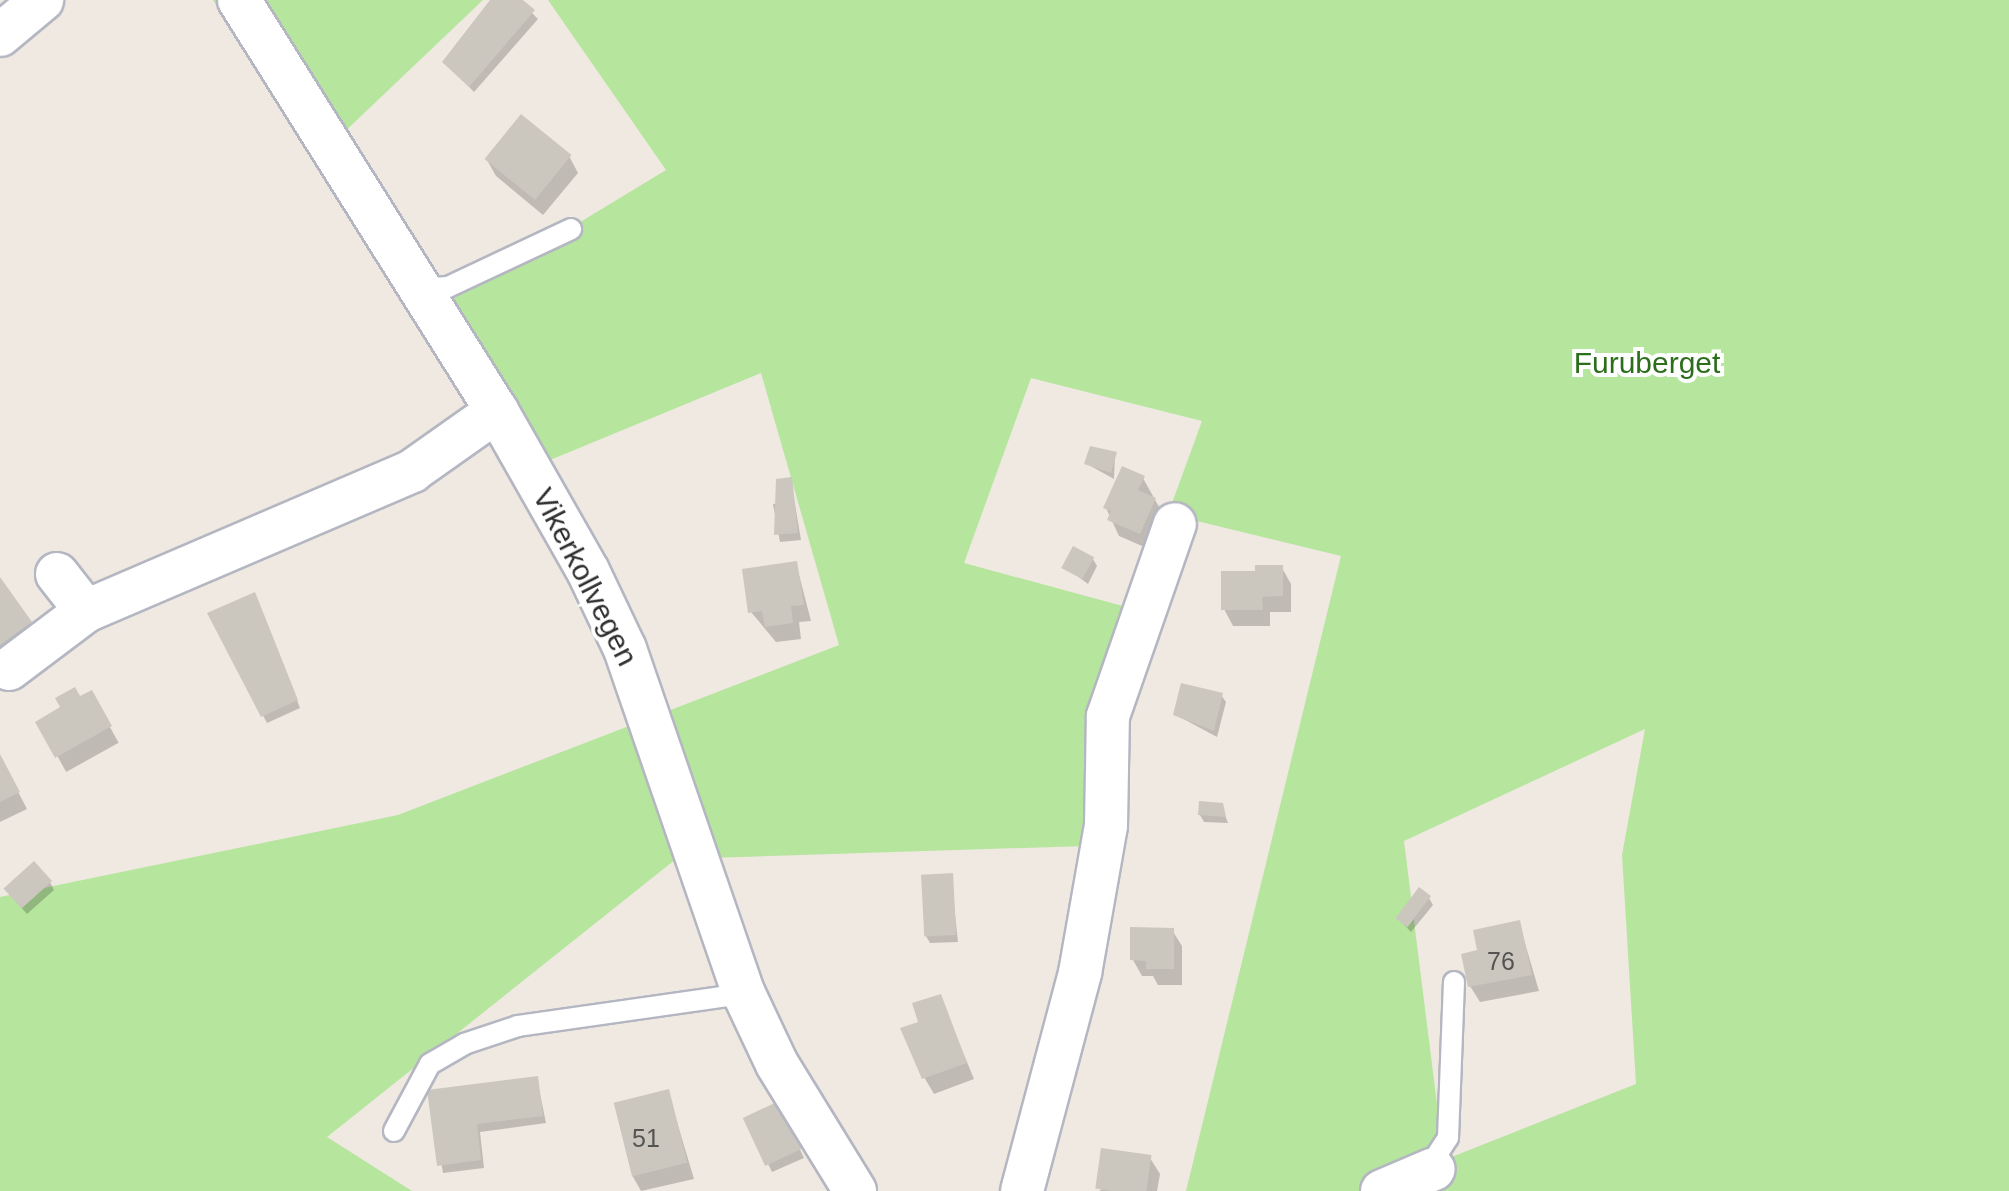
<!DOCTYPE html>
<style>
body{margin:0}
#map{position:relative;width:2009px;height:1191px;overflow:hidden;background:#efe9e1;font-family:Helvetica,sans-serif}
div>[style]{position:absolute}
.green>*{inset:0;background:#b6e59e}
.shadow>*{inset:0;background:#0003;transform-origin:0 0}
.building>*{inset:0;background:#cbc7bf;transform-origin:0 0}
.roads{filter:drop-shadow(2px 0 #b4b7c1) drop-shadow(-2px 0 #b4b7c1) drop-shadow(0 2px #b4b7c1) drop-shadow(0 -2px #b4b7c1)}
.lane>*{height:20px;margin:-10px;padding:0 10px;transform-origin:10px;border-radius:10px;background:#fff}
.street>*{height:42px;margin:-21px;padding:0 21px;transform-origin:21px;border-radius:21px;background:#fff}
span{translate:-50% -50%;white-space:nowrap;text-align:center;line-height:1.15;-webkit-text-stroke:8px #fff;paint-order:stroke}
.number-label{font-size:25px;color:#555452}
.number-label span{-webkit-text-stroke-width:0}
.park-label{font-size:30px;color:#2c6e1b}
.street-label{font-size:30px;color:#2e2e2e}
</style>
<div id="map">
<div class="green">
<i style="clip-path:polygon(213px 0,483px 0,318px 157px)"></i>
<i style="clip-path:polygon(evenodd,548px 0,2009px 0,2009px 1191px,1186px 1191px,1341px 556px,1168px 514px,1202px 421px,1031px 378px,964px 563px,1141px 611px,1112px 722px,1116px 845px,676px 859px,327px 1137px,412px 1191px,0 1191px,0 897px,398px 815px,839px 645px,761px 373px,521px 472px,422px 318px,666px 170px,548px 0,1645px 729px,1622px 855px,1636px 1084px,1444px 1160px,1404px 841px,1645px 729px)"></i>
</div>
<div class="shadow">
<i style="clip-path:polygon(494px 0,519px 0,538px 19px,474px 92px,445px 62px)"></i>
<i style="clip-path:polygon(569px 156px,578px 173px,543px 215px,496px 176px,487px 160px)"></i>
<i style="clip-path:polygon(1115px 454px,1114px 479px,1087px 464px)"></i>
<i style="clip-path:polygon(1143px 478px,1164px 516px,1149px 549px,1119px 536px,1106px 508px)"></i>
<i style="clip-path:polygon(791px 480px,801px 540px,780px 542px,773px 504px,781px 503px)"></i>
<i style="clip-path:polygon(1093px 559px,1097px 566px,1088px 584px,1065px 567px)"></i>
<i style="clip-path:polygon(796px 563px,811px 621px,799px 622px,801px 639px,776px 642px,751px 612px)"></i>
<i style="clip-path:polygon(1282px 568px,1291px 584px,1291px 612px,1270px 612px,1270px 626px,1233px 626px,1224px 609px,1257px 574px)"></i>
<i style="clip-path:polygon(0 583px,39px 639px,0 667px)"></i>
<i style="clip-path:polygon(258px 602px,300px 708px,267px 723px,210px 615px)"></i>
<i style="left:91px;top:693px;width:57px;height:60px;rotate:61deg"></i>
<i style="clip-path:polygon(1221px 695px,1226px 702px,1217px 737px,1176px 715px)"></i>
<i style="clip-path:polygon(0 757px,27px 809px,0 822px)"></i>
<i style="clip-path:polygon(1221px 805px,1228px 823px,1204px 822px,1200px 815px)"></i>
<i style="clip-path:polygon(951px 876px,958px 942px,930px 943px,926px 936px)"></i>
<i style="clip-path:polygon(50px 882px,54px 890px,27px 914px,11px 896px)"></i>
<i style="clip-path:polygon(1429px 898px,1433px 905px,1411px 932px,1397px 917px)"></i>
<i style="clip-path:polygon(1519px 923px,1539px 991px,1480px 1002px,1470px 986px,1480px 952px)"></i>
<i style="clip-path:polygon(1172px 930px,1182px 946px,1182px 985px,1158px 985px,1153px 976px,1142px 976px,1133px 960px)"></i>
<i style="clip-path:polygon(940px 997px,974px 1079px,934px 1094px,924px 1077px)"></i>
<i style="clip-path:polygon(537px 1079px,546px 1123px,480px 1132px,484px 1168px,443px 1173px,430px 1092px)"></i>
<i style="clip-path:polygon(668px 1092px,694px 1179px,641px 1191px,632px 1175px)"></i>
<i style="clip-path:polygon(782px 1112px,804px 1158px,772px 1172px,746px 1119px)"></i>
<i style="clip-path:polygon(1150px 1158px,1160px 1174px,1157px 1191px,1099px 1191px)"></i>
</div>
<div class="building">
<i style="clip-path:polygon(490px 0,523px 0,535px 10px,469px 87px,442px 62px)"></i>
<i style="left:521px;top:114px;width:65px;height:58px;rotate:39deg"></i>
<i style="clip-path:polygon(1090px 446px,1117px 452px,1111px 473px,1084px 464px)"></i>
<i style="clip-path:polygon(1122px 466px,1145px 476px,1138px 490px,1156px 498px,1140px 534px,1107px 520px,1111px 511px,1103px 508px)"></i>
<i style="clip-path:polygon(792px 477px,798px 533px,774px 535px,776px 479px)"></i>
<i style="left:1073px;top:546px;width:24px;height:25px;rotate:28deg"></i>
<i style="clip-path:polygon(797px 561px,804px 605px,791px 606px,793px 623px,765px 627px,762px 611px,748px 613px,742px 569px)"></i>
<i style="clip-path:polygon(1255px 565px,1283px 565px,1283px 596px,1262px 597px,1263px 610px,1221px 610px,1221px 571px,1255px 571px)"></i>
<i style="clip-path:polygon(0 577px,32px 622px,0 645px)"></i>
<i style="clip-path:polygon(255px 592px,298px 700px,261px 717px,207px 613px)"></i>
<i style="clip-path:polygon(1181px 683px,1223px 693px,1214px 731px,1173px 715px)"></i>
<i style="clip-path:polygon(75px 687px,80px 696px,92px 690px,112px 726px,55px 758px,35px 722px,60px 707px,55px 698px)"></i>
<i style="clip-path:polygon(0 754px,20px 792px,0 802px)"></i>
<i style="clip-path:polygon(1199px 801px,1223px 803px,1226px 817px,1198px 815px)"></i>
<i style="left:34px;top:861px;width:27px;height:41px;rotate:48deg"></i>
<i style="left:953px;top:873px;width:62px;height:32px;rotate:87deg"></i>
<i style="left:1419px;top:887px;width:15px;height:39px;rotate:37deg"></i>
<i style="clip-path:polygon(1520px 920px,1532px 975px,1468px 987px,1461px 954px,1477px 950px,1473px 930px)"></i>
<i style="clip-path:polygon(1130px 927px,1174px 928px,1174px 969px,1146px 969px,1146px 961px,1130px 960px)"></i>
<i style="clip-path:polygon(941px 994px,967px 1063px,922px 1079px,900px 1028px,918px 1022px,912px 1003px)"></i>
<i style="clip-path:polygon(538px 1076px,543px 1116px,477px 1124px,481px 1160px,437px 1166px,427px 1090px)"></i>
<i style="left:669px;top:1089px;width:76px;height:57px;rotate:76deg"></i>
<i style="left:779px;top:1101px;width:53px;height:40px;rotate:65deg"></i>
<i style="left:1101px;top:1148px;width:51px;height:41px;rotate:8deg"></i>
</div>
<div class="roads">
<div class="lane">
<i style="left:418px;top:289px;width:30px;rotate:-4deg"></i>
<i style="left:448px;top:287px;width:136px;rotate:-25.2deg"></i>
<i style="left:394px;top:1131px;width:76px;rotate:-61.8deg"></i>
<i style="left:430px;top:1064px;width:39px;rotate:-30deg"></i>
<i style="left:464px;top:1044px;width:57px;rotate:-18.4deg"></i>
<i style="left:518px;top:1026px;width:228px;rotate:-8.1deg"></i>
<i style="left:1427px;top:1170px;width:38px;rotate:-57deg"></i>
<i style="left:1448px;top:1138px;width:156px;rotate:-87.8deg"></i>
</div>
<div class="street">
<i style="left:239px;top:0;width:485px;rotate:57.9deg"></i>
<i style="left:497px;top:411px;width:184px;rotate:60.4deg"></i>
<i style="left:588px;top:571px;width:86px;rotate:64.6deg"></i>
<i style="left:625px;top:649px;width:365px;rotate:71deg"></i>
<i style="left:744px;top:994px;width:77px;rotate:64.8deg"></i>
<i style="left:777px;top:1064px;width:149px;rotate:58.4deg"></i>
<i style="left:0;top:35px;width:55px;rotate:-39.8deg"></i>
<i style="left:57px;top:574px;width:47px;rotate:51.9deg"></i>
<i style="left:9px;top:669px;width:96px;rotate:-37deg"></i>
<i style="left:86px;top:611px;width:355px;rotate:-23.2deg"></i>
<i style="left:412px;top:471px;width:104px;rotate:-35.2deg"></i>
<i style="left:1022px;top:1191px;width:226px;rotate:-75.1deg"></i>
<i style="left:1080px;top:973px;width:149px;rotate:-80deg"></i>
<i style="left:1106px;top:826px;width:110px;rotate:-89deg"></i>
<i style="left:1108px;top:716px;width:203px;rotate:-70.8deg"></i>
<i style="left:1382px;top:1191px;width:56px;rotate:-22.9deg"></i>
</div>
</div>
<div class="number-label">
<span style="left:1501px;top:961px">76</span>
<span style="left:646px;top:1138px">51</span>
</div>
<div class="park-label">
<span style="left:1647px;top:363px">Furuberget</span>
</div>
<div class="street-label">
<span style="left:585px;top:577px;rotate:63deg">Vikerkollvegen</span>
</div>
</div>
